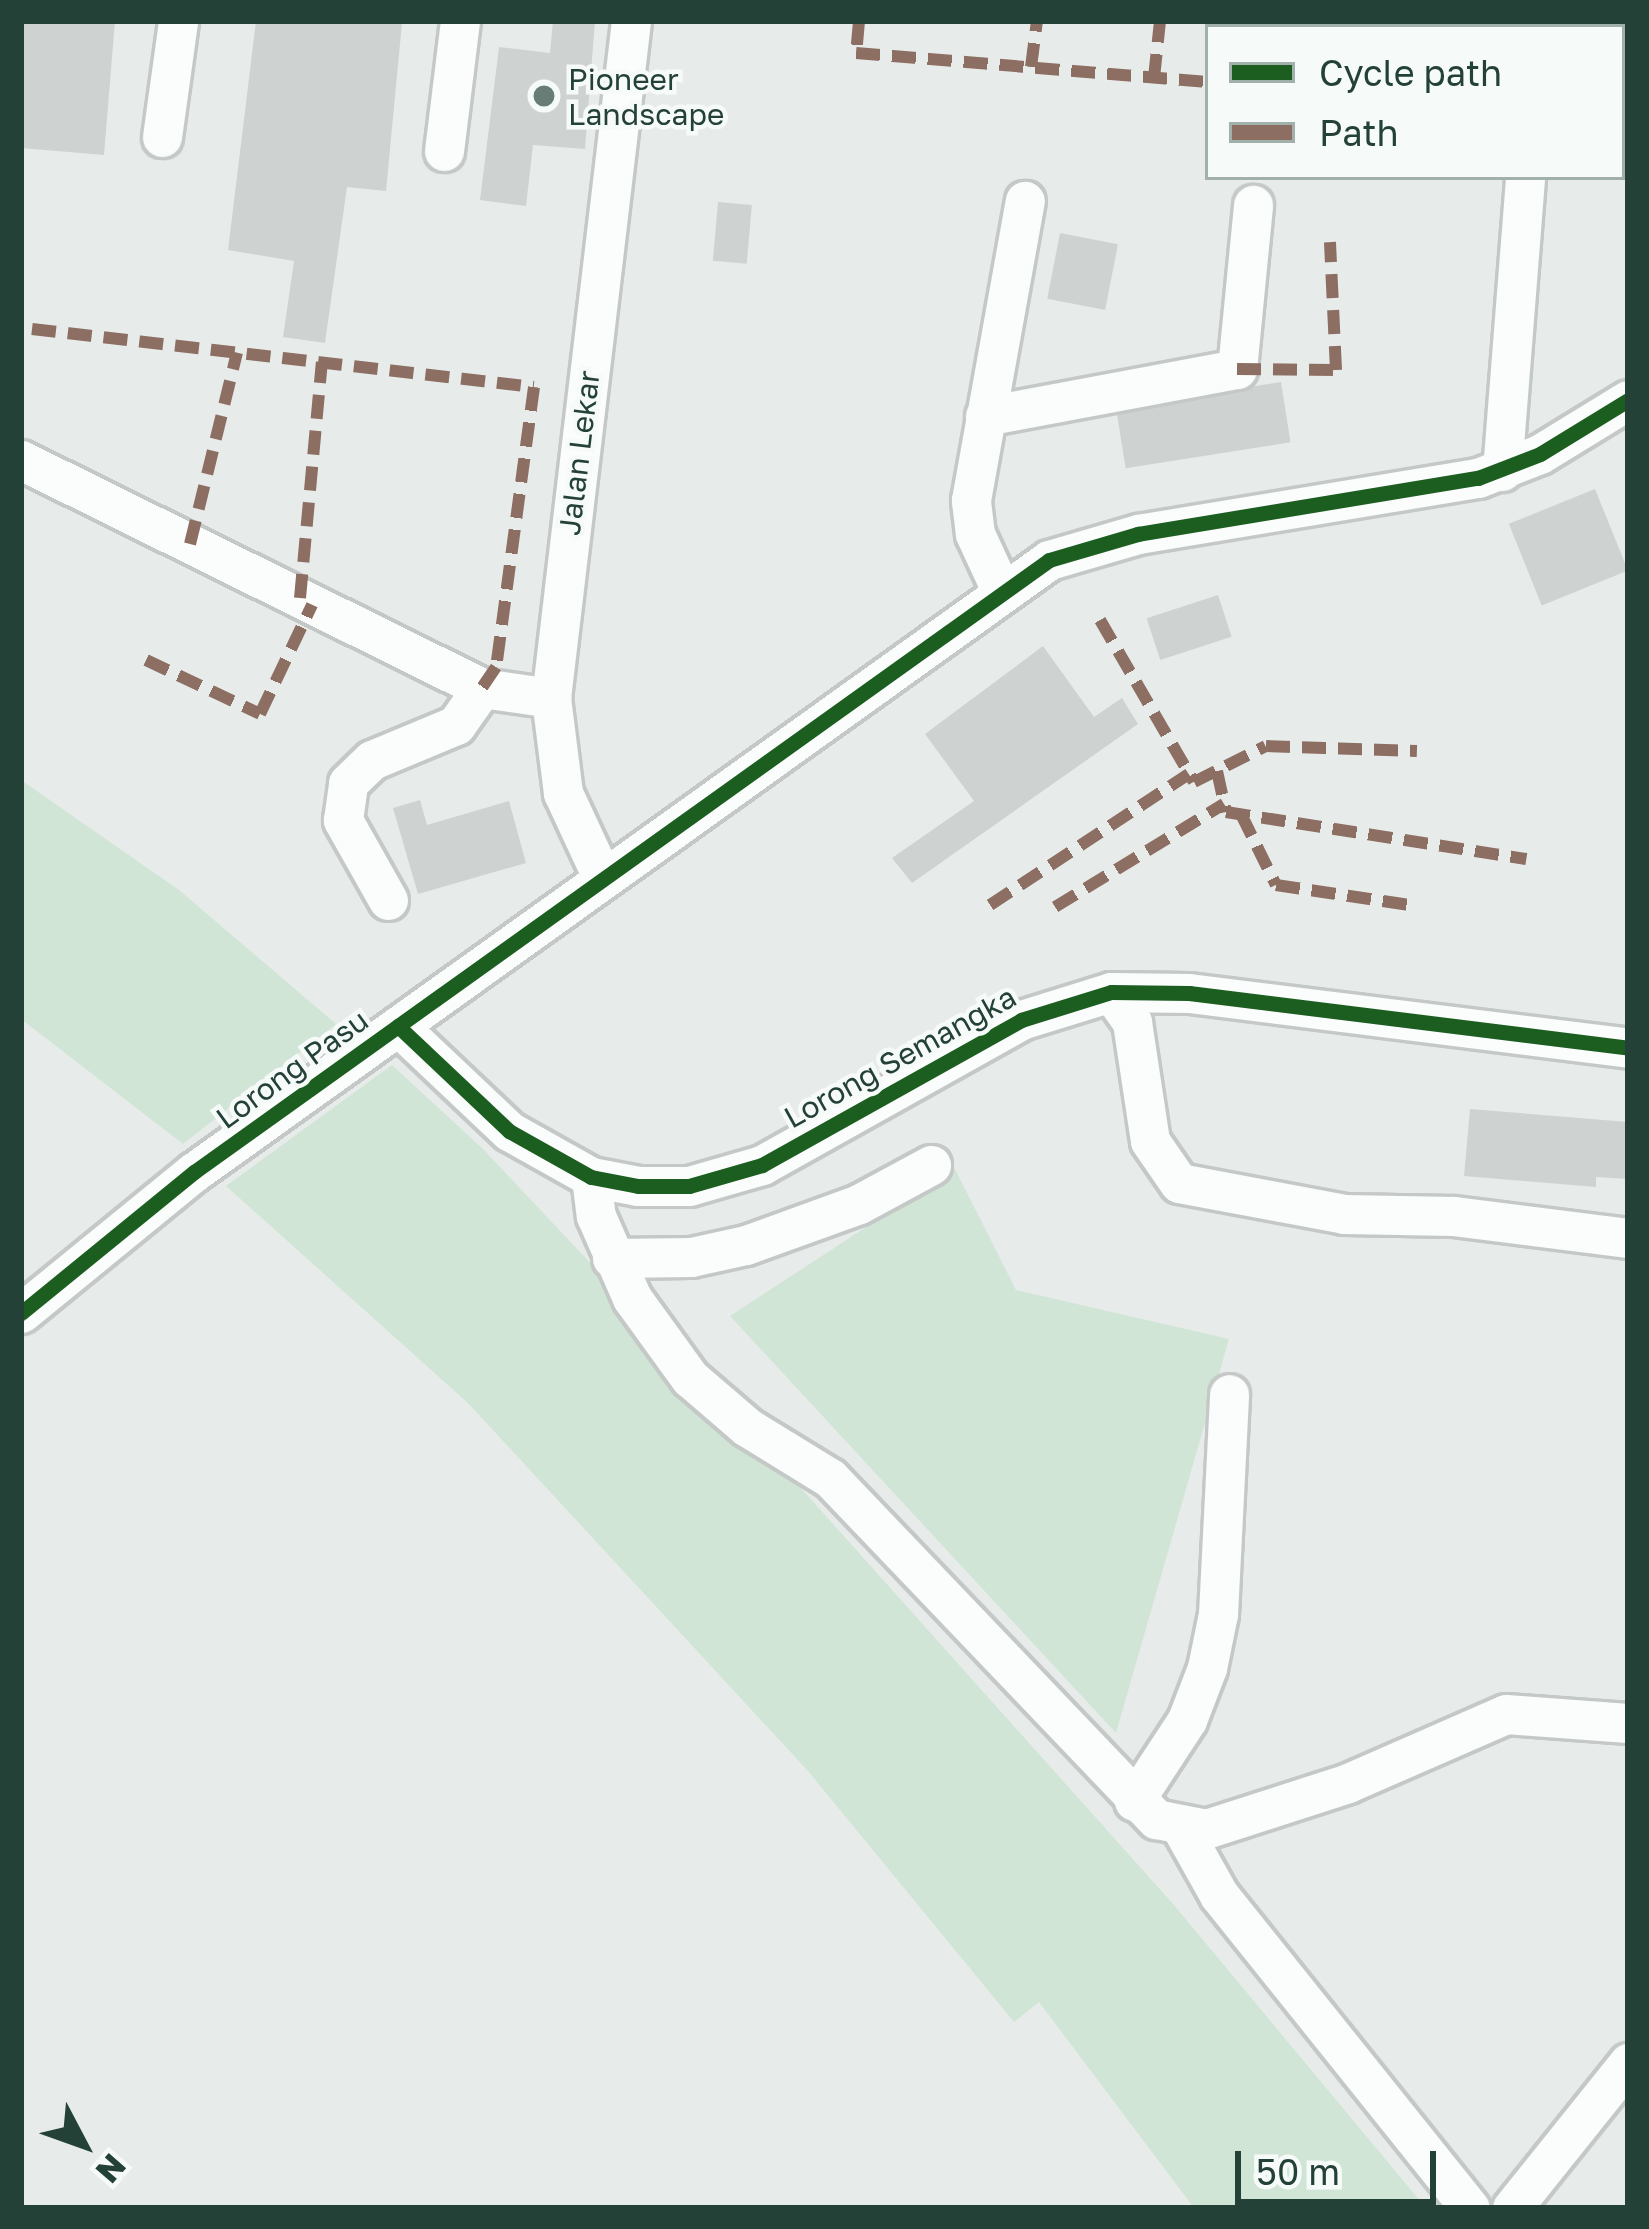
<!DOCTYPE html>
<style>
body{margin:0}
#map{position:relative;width:1649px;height:2229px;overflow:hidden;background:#e7ecea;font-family:"Golos Text",sans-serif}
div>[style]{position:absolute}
.green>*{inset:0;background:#d0e5d6}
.building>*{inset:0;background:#ced3d1;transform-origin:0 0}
.roads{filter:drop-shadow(3px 0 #c4c9c7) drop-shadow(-3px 0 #c4c9c7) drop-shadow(0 3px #c4c9c7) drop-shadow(0 -3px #c4c9c7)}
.minor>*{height:39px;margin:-19.5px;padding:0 19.5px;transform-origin:19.5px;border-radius:19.5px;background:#fbfcfc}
.quiet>*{height:12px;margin-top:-6px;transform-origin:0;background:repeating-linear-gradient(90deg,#8d6e63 0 24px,transparent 0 36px)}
.cycleway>*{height:15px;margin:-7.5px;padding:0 7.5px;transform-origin:7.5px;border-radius:7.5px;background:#1b5e20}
.dots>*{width:33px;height:33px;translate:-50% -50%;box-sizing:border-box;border:6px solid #f6faf8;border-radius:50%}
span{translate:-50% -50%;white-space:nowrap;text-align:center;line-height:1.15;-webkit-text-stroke:9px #f6faf8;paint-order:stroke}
.poi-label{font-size:30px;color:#244138}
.left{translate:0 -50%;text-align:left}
.street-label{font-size:30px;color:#244138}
.frame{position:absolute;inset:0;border:24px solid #244138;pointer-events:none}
.legend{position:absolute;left:1205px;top:24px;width:420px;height:156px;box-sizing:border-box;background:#f6faf8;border:3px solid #a2b0ab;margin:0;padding:15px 21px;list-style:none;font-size:36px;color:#244138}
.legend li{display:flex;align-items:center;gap:24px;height:60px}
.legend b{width:60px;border:3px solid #a2b0ab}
.north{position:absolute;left:24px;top:2085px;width:120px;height:120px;-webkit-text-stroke:9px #f6faf8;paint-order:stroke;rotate:131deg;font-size:33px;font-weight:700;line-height:48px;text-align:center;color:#244138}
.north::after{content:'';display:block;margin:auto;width:42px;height:54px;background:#244138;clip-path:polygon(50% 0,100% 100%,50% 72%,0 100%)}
.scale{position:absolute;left:1235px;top:2151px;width:201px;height:54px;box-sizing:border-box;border:6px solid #244138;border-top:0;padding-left:15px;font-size:36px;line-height:42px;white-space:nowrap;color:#244138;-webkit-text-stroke:9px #f6faf8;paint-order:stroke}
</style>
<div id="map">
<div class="green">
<i style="clip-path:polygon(21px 780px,179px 890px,336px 1024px,183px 1144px,21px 1019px)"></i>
<i style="clip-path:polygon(392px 1065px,483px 1149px,774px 1458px,1174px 1905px,1426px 2208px,1194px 2208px,1039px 2002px,1014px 2022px,808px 1771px,468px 1403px,226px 1186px)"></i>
<i style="clip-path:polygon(955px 1169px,1016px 1290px,1229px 1339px,1116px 1733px,730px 1316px)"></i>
</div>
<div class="building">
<i style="clip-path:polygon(21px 21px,115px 21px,104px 155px,21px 148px)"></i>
<i style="clip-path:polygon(256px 21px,402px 23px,386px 191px,347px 187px,325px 343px,283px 337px,294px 261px,228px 250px)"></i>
<i style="clip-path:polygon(553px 21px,595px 21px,585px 149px,533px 145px,526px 206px,480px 200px,499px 47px,550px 53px)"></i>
<i style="left:718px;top:202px;width:34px;height:59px;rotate:5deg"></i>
<i style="left:1060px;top:233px;width:59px;height:67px;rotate:11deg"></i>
<i style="left:1281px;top:382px;width:61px;height:167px;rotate:81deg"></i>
<i style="left:1595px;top:489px;width:88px;height:93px;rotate:68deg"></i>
<i style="left:1218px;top:595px;width:44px;height:75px;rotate:72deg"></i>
<i style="clip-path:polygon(1043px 646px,1094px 717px,1122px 698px,1138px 724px,912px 883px,892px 858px,974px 801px,925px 734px)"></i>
<i style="clip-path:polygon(420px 800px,427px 825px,509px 801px,526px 863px,418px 894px,393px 808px)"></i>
<i style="clip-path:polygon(1470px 1109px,1628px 1122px,1628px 1179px,1596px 1177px,1596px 1187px,1464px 1176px)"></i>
</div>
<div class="roads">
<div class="minor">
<i style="left:1536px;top:27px;width:6px;rotate:-90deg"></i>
<i style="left:162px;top:137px;width:117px;rotate:-82.1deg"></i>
<i style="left:444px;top:151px;width:131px;rotate:-83deg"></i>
<i style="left:985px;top:416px;width:256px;rotate:-10.6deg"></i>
<i style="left:1237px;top:369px;width:165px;rotate:-84.4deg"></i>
<i style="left:21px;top:460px;width:514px;rotate:26.32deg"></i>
<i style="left:482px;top:688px;width:70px;rotate:8.2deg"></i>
<i style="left:1502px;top:471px;width:295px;rotate:-85.5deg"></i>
<i style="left:1000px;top:588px;width:60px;rotate:-114.8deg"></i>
<i style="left:975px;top:534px;width:34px;rotate:-97deg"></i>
<i style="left:971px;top:500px;width:304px;rotate:-79.8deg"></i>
<i style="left:602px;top:877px;width:93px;rotate:-114.9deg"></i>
<i style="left:563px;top:793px;width:96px;rotate:-97.2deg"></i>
<i style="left:551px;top:698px;width:682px;rotate:-83.26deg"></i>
<i style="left:388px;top:900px;width:92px;rotate:-119.4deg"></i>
<i style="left:343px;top:820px;width:37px;rotate:-82deg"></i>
<i style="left:348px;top:783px;width:33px;rotate:-44deg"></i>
<i style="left:372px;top:760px;width:91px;rotate:-22.6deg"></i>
<i style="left:456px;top:725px;width:45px;rotate:-54.9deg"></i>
<i style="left:1111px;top:992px;width:37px;rotate:55deg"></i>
<i style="left:1132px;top:1022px;width:120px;rotate:81.4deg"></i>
<i style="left:1150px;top:1141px;width:51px;rotate:55.4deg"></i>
<i style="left:1179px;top:1183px;width:168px;rotate:10.6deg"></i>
<i style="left:1344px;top:1214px;width:110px;rotate:1deg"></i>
<i style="left:1454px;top:1216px;width:175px;rotate:7.2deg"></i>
<i style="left:398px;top:1026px;width:153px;rotate:43.4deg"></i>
<i style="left:509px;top:1131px;width:94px;rotate:29.3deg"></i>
<i style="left:591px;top:1177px;width:48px;rotate:10.8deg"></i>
<i style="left:638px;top:1186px;width:51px"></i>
<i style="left:689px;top:1186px;width:76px;rotate:-16deg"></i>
<i style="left:762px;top:1165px;width:297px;rotate:-29.2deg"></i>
<i style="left:1021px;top:1020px;width:94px;rotate:-17.3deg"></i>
<i style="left:1111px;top:992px;width:78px;rotate:0.7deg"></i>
<i style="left:1189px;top:993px;width:442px;rotate:7.1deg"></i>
<i style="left:591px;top:1177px;width:39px;rotate:83deg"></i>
<i style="left:596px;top:1216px;width:90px;rotate:66.3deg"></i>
<i style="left:632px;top:1298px;width:99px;rotate:54.1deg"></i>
<i style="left:690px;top:1378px;width:75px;rotate:40.7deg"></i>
<i style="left:747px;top:1427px;width:97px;rotate:31.6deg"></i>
<i style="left:830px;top:1478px;width:472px;rotate:46.3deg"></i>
<i style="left:1156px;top:1819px;width:51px;rotate:11.3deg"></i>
<i style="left:1206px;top:1829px;width:149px;rotate:-17.9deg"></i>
<i style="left:1348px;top:1783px;width:172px;rotate:-23.6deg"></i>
<i style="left:1506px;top:1714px;width:122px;rotate:4.2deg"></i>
<i style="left:612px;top:1258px;width:79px;rotate:-0.7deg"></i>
<i style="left:691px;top:1257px;width:56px;rotate:-12.3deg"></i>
<i style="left:746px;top:1245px;width:120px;rotate:-19.9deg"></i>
<i style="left:859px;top:1204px;width:82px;rotate:-28.4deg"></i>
<i style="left:21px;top:1313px;width:223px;rotate:-39.2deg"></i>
<i style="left:194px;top:1172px;width:1051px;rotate:-35.59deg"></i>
<i style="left:1049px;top:560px;width:93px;rotate:-16.3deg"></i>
<i style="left:1138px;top:534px;width:345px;rotate:-9.4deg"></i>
<i style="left:1478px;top:478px;width:66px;rotate:-21.2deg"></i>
<i style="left:1540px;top:454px;width:103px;rotate:-31.5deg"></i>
<i style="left:1134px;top:1801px;width:97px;rotate:-56.8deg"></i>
<i style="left:1187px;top:1720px;width:56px;rotate:-69deg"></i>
<i style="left:1207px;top:1668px;width:55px;rotate:-78.5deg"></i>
<i style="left:1218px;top:1614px;width:220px;rotate:-87.1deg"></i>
<i style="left:1182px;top:1829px;width:76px;rotate:60.7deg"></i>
<i style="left:1219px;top:1895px;width:401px;rotate:51.3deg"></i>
<i style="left:1512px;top:2208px;width:186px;rotate:-51.3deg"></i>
</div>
</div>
<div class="quiet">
<i style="left:859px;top:21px;width:32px;rotate:95deg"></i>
<i style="left:856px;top:53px;width:353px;rotate:4.7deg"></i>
<i style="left:1250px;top:27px;width:6px;rotate:-90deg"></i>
<i style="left:1444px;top:27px;width:6px;rotate:-81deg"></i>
<i style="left:1031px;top:67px;width:46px;rotate:-82.6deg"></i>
<i style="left:1154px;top:78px;width:57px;rotate:-84deg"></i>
<i style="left:32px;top:329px;width:505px;rotate:6.59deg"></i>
<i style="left:534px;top:387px;width:283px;rotate:97.7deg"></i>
<i style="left:496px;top:667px;width:25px;rotate:124deg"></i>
<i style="left:1237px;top:369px;width:99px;rotate:0.6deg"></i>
<i style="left:1336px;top:370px;width:128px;rotate:-92.7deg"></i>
<i style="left:190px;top:544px;width:197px;rotate:-76.2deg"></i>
<i style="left:300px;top:598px;width:237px;rotate:-84.7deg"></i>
<i style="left:1100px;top:620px;width:187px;rotate:59.9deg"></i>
<i style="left:1194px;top:782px;width:80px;rotate:-26.6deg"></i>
<i style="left:1266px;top:746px;width:151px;rotate:1.9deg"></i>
<i style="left:146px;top:660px;width:126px;rotate:25.3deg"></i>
<i style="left:260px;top:714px;width:121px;rotate:-64.5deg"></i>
<i style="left:1217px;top:771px;width:42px;rotate:77.6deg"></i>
<i style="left:1226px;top:812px;width:304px;rotate:8.9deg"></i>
<i style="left:1241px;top:814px;width:79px;rotate:63.8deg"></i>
<i style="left:1276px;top:885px;width:135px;rotate:8.5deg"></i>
<i style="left:990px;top:905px;width:238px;rotate:-33.4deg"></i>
<i style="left:1055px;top:907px;width:198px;rotate:-31.4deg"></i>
</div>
<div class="cycleway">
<i style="left:398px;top:1026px;width:153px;rotate:43.4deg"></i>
<i style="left:509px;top:1131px;width:94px;rotate:29.3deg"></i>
<i style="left:591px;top:1177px;width:48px;rotate:10.8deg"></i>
<i style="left:638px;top:1186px;width:51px"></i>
<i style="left:689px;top:1186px;width:76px;rotate:-16deg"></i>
<i style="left:762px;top:1165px;width:297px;rotate:-29.2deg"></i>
<i style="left:1021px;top:1020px;width:94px;rotate:-17.3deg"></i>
<i style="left:1111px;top:992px;width:78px;rotate:0.7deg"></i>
<i style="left:1189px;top:993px;width:442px;rotate:7.1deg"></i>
<i style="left:21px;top:1313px;width:223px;rotate:-39.2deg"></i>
<i style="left:194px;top:1172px;width:1051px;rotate:-35.59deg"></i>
<i style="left:1049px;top:560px;width:93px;rotate:-16.3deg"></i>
<i style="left:1138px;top:534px;width:345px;rotate:-9.4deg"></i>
<i style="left:1478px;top:478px;width:66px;rotate:-21.2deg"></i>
<i style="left:1540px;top:454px;width:103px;rotate:-31.5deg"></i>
</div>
<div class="dots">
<i style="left:544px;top:96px;background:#687d76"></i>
</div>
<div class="poi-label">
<span class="left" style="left:568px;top:96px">Pioneer<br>Landscape</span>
</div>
<div class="street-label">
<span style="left:579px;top:453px;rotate:-83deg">Jalan Lekar</span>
<span style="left:900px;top:1057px;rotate:-29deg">Lorong Semangka</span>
<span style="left:292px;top:1069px;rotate:-36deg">Lorong Pasu</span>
</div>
<div class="frame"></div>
<ul class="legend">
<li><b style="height:15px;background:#1b5e20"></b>Cycle path</li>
<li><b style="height:15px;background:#8d6e63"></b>Path</li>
</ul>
<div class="north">N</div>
<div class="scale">50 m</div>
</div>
